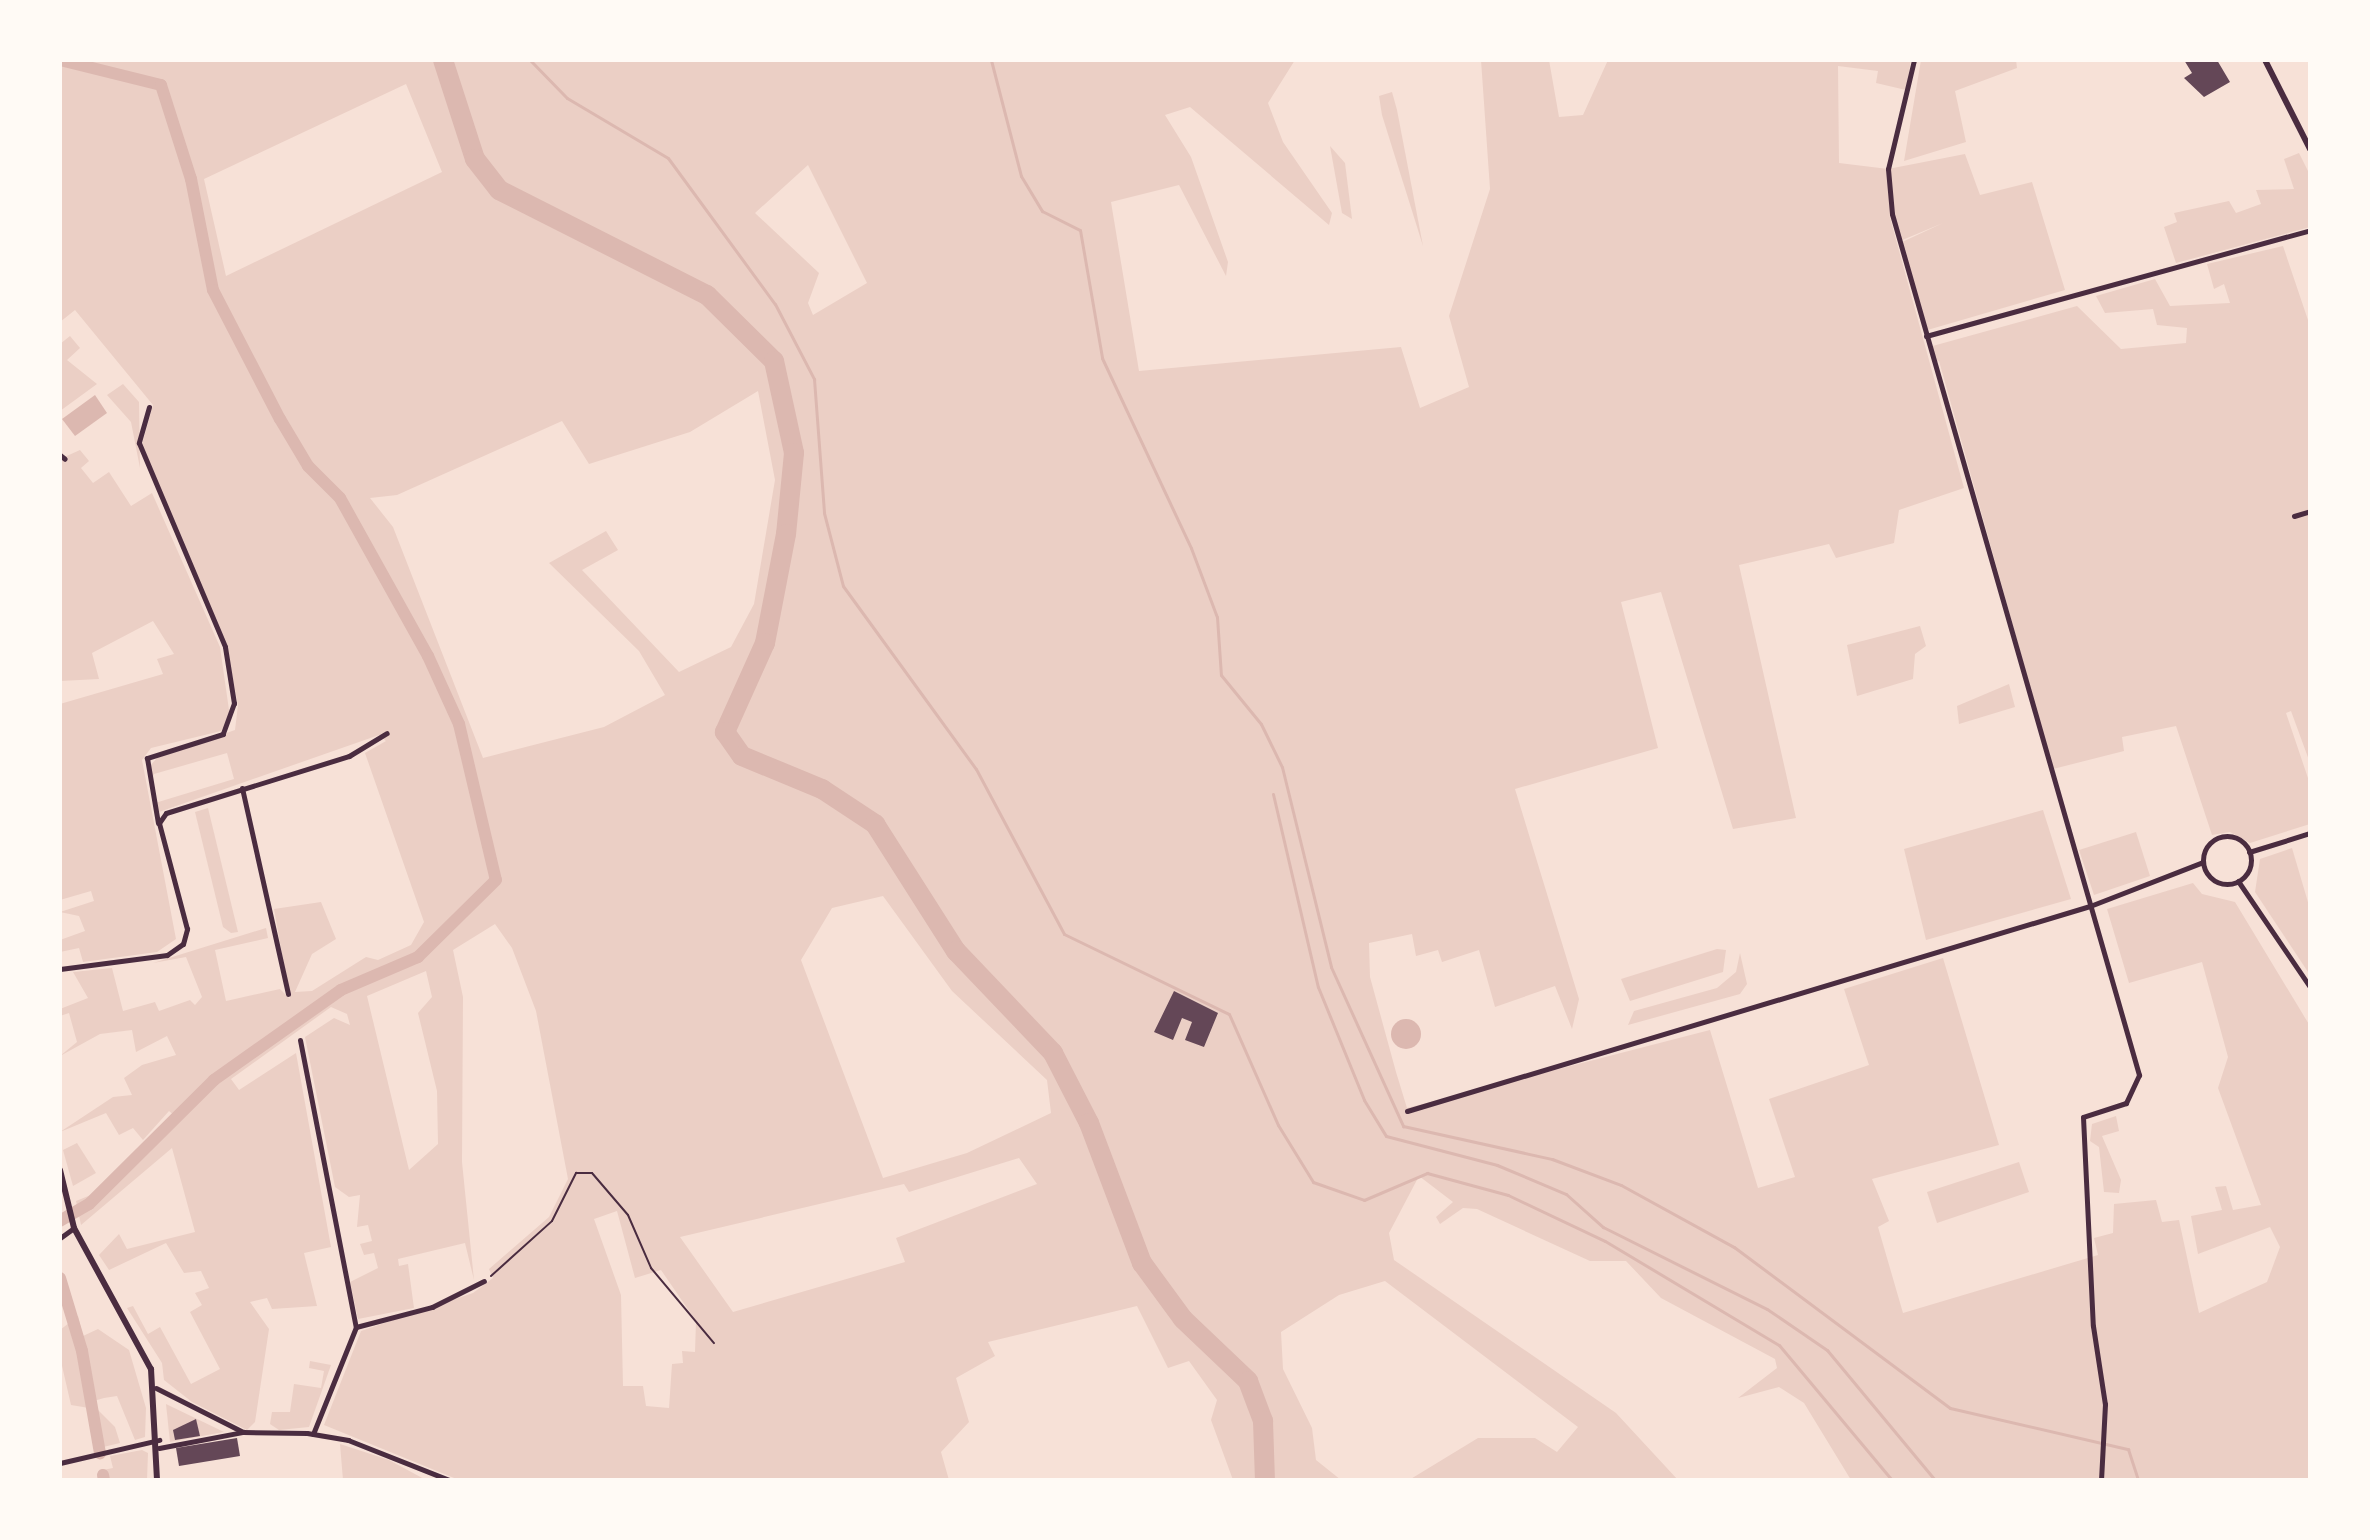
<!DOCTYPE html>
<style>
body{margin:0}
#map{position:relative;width:2370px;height:1540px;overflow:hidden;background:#f7e1d7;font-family:Jost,sans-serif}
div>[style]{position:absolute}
.green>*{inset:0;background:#ebcfc5}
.water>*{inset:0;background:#dcb8b0}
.round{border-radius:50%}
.stream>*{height:3px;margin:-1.5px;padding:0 1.5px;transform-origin:1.5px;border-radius:1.5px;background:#dcb8b0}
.canal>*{height:12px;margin:-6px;padding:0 6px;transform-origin:6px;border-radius:6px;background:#dcb8b0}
.river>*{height:20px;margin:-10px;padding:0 10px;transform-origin:10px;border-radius:10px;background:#dcb8b0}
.building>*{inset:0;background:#644757}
.path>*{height:2px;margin:-1px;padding:0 1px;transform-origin:1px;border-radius:1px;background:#4a2c40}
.minor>*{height:5px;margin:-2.5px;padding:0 2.5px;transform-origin:2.5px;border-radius:2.5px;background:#4a2c40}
.minor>.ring{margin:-2.5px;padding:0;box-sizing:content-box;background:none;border:5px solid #4a2c40;border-radius:50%}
.secondary>*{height:6px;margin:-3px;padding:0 3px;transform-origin:3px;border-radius:3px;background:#4a2c40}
span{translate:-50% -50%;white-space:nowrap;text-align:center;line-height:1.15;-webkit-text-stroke:8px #fffaf5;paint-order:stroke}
.frame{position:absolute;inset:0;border:62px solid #fffaf5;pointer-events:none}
</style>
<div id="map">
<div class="green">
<div style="clip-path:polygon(evenodd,60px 60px,1295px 60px,1268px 103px,1283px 142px,1332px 213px,1329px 225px,1190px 107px,1165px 115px,1191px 157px,1228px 262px,1226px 276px,1179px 185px,1111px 202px,1139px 371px,1401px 347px,1420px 408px,1469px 387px,1449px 316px,1490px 189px,1481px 60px,1549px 60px,1559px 117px,1583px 115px,1608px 60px,1911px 60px,1906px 90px,1876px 83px,1878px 71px,1838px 66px,1839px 163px,1888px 169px,1965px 154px,1980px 195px,2032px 182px,2065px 290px,1924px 331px,1900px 243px,1943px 223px,1900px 241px,1889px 214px,1964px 488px,1899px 510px,1894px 543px,1836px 558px,1829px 544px,1739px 565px,1796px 818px,1733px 829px,1661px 592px,1621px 602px,1658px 748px,1515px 789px,1579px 999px,1572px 1029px,1555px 986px,1495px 1007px,1479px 950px,1442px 962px,1438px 950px,1416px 956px,1412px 934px,1369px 943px,1370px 977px,1396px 1072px,1407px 1108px,1710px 1030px,1758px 1188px,1795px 1177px,1769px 1099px,1869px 1065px,1844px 989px,1943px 958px,1999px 1145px,1872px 1179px,1889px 1221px,1878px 1227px,1903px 1313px,2098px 1255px,2094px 1238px,2113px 1233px,2114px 1204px,2156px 1200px,2162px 1222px,2179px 1220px,2199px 1313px,2267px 1282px,2280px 1247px,2270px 1227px,2198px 1254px,2191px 1216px,2222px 1210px,2215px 1187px,2226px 1186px,2233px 1210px,2261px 1205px,2218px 1088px,2228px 1057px,2202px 962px,2129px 983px,2107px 909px,2193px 883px,2202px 894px,2235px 902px,2310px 1026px,2310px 1480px,1851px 1480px,1804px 1403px,1779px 1387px,1738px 1398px,1777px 1368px,1775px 1359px,1661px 1298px,1626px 1261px,1590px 1261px,1477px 1209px,1463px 1208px,1440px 1224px,1436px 1217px,1453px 1202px,1419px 1176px,1389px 1233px,1394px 1260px,1616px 1413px,1678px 1480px,1409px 1480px,1478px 1438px,1535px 1438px,1557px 1452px,1578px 1427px,1385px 1281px,1339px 1295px,1281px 1332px,1283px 1369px,1312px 1428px,1316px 1460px,1341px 1480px,1233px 1480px,1211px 1420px,1217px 1400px,1189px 1361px,1168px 1368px,1137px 1306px,988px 1342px,995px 1356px,956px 1378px,969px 1422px,941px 1452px,949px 1480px,459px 1480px,324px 1425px,361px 1331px,473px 1293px,493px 1278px,489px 1269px,549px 1217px,568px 1179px,536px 1011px,512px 948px,495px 924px,453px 950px,463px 997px,462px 1162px,474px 1280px,465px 1243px,398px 1259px,399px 1266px,408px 1264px,414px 1308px,358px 1319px,350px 1282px,378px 1268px,374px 1253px,364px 1255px,360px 1244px,372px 1241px,368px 1225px,357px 1227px,360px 1195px,349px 1197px,335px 1187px,305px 1037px,334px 1018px,350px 1025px,347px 1014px,331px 1007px,231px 1079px,239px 1090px,296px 1053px,331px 1247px,304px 1253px,317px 1306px,272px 1309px,267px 1298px,250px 1302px,269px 1329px,255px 1422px,247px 1430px,192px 1402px,164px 1380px,162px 1363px,127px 1308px,133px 1306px,148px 1334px,160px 1327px,191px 1384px,220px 1369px,190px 1312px,202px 1305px,195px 1293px,209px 1288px,201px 1271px,184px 1273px,166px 1243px,109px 1270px,99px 1255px,119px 1234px,127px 1249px,195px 1232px,172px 1148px,81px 1225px,76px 1201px,108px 1188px,176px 1117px,169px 1111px,143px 1140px,133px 1128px,119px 1135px,106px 1113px,60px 1132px,113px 1097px,132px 1095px,124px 1078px,142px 1065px,176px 1055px,167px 1036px,136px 1052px,132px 1030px,100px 1034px,60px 1056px,77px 1042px,69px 1013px,60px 1016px,60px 1009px,88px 998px,73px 972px,112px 968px,123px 1011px,155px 1002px,159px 1011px,190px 1000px,195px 1005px,202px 997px,186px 957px,153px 963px,266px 928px,268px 938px,215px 950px,226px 1001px,280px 989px,290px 999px,274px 909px,321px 902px,336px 939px,312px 954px,295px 992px,312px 991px,366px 957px,378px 960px,411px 945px,424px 922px,365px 753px,386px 741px,379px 735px,159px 812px,155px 803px,234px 779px,227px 753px,154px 774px,151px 782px,148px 768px,158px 757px,235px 730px,238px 705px,227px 648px,142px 444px,153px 405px,75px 310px,60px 322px,60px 60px,406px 84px,442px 172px,226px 276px,204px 179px,406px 84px,60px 60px,808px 165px,867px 283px,813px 315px,808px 303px,819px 273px,755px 213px,808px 165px,60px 60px,758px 391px,775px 480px,754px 604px,731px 647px,679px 672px,582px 570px,618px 550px,606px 531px,549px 563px,639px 651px,665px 695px,604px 727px,483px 758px,393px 527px,370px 498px,397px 495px,562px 421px,589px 464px,690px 432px,758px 391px,60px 60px,883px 896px,952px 991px,1047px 1080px,1051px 1113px,967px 1153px,883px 1178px,801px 960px,832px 908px,883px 896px,60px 60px,426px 971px,432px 997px,418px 1013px,437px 1091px,438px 1144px,409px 1170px,367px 996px,426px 971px,60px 60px,1019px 1158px,1037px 1184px,896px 1238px,905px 1262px,733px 1312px,680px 1237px,904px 1184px,909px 1192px,1019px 1158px,60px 60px,617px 1211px,635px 1278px,661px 1270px,696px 1321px,695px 1352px,682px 1351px,683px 1363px,672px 1364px,669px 1408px,646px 1406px,643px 1386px,623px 1386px,621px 1295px,594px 1219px,617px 1211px)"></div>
<div style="clip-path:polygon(1921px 60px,2016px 60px,2017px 68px,1955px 91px,1966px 142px,1904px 161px)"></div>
<div style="clip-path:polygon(1392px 92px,1397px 110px,1423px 246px,1382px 115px,1379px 96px)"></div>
<div style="clip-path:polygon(1330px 146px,1345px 163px,1352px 219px,1342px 213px)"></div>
<div style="clip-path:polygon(2299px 153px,2310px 175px,2310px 227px,2176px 263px,2164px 227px,2177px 222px,2174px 213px,2229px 201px,2236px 213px,2261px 204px,2256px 190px,2294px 189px,2284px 159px)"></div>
<div style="clip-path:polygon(2283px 246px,2310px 326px,2310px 763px,2291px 711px,2286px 713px,2310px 784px,2310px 824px,2250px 843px,2230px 832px,2212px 835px,2176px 726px,2122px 737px,2124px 751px,2053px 769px,1939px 361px,1933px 363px,1929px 347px,2077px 306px,2121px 349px,2186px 343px,2187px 328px,2157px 325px,2153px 309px,2105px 313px,2096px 296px,2155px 279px,2170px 306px,2230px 303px,2224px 284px,2214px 289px,2207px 264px)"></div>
<div style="clip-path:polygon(70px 336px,80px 348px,67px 360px,97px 384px,60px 411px,60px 344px)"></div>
<div style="clip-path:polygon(123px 384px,139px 402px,140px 468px,131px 422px,107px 395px)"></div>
<div style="clip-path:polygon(80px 450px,89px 461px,81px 468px,93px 483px,109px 472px,131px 506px,152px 493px,220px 647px,230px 717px,221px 731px,151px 748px,142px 760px,176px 939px,157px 952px,83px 962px,79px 948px,60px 952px,60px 940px,85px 931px,79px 916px,60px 912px,94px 901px,91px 891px,60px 900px,60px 704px,163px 674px,157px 659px,174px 654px,153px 621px,92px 653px,99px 679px,60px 681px,60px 459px)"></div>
<div style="clip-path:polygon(1920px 626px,1926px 646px,1915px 654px,1913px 679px,1857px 696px,1847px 645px)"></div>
<div style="clip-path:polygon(2009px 684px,2015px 707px,1959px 724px,1957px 706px)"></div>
<div style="clip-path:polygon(208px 808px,238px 932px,231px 933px,223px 927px,195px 812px)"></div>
<div style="clip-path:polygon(2043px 810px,2071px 899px,1926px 940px,1904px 849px)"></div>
<div style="clip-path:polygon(2136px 832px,2150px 876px,2094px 895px,2079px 850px)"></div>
<div style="clip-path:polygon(2292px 848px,2310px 909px,2310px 975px,2255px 892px,2260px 859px)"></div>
<div style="clip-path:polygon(1717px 949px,1726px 950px,1723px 972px,1630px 1001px,1621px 979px)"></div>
<div style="clip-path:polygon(1740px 953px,1747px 984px,1740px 994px,1628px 1025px,1634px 1011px,1717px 988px,1736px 972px)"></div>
<div style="clip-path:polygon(2116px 1116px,2119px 1131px,2102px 1136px,2121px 1180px,2119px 1193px,2104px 1192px,2099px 1147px,2090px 1141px,2092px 1124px)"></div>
<div style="clip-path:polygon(77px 1143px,96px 1173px,73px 1186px,63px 1150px)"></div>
<div style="clip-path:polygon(2019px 1162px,2029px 1192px,1937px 1223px,1927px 1192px)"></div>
<div style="clip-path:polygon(78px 1316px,83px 1336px,98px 1329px,129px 1350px,146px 1408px,145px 1437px,135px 1440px,117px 1396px,104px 1398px,90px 1402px,115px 1427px,120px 1443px,95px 1449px,89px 1408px,71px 1405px,60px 1357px,60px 1330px)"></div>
<div style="clip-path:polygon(310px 1361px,331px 1365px,309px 1427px,279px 1430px,270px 1424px,272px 1412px,290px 1412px,294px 1384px,321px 1388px,324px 1371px,309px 1368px)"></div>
<div style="clip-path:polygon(166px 1404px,224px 1432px,170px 1442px)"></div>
<div style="clip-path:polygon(340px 1444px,389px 1460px,426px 1480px,343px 1480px)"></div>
<div style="clip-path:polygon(142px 1450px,148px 1453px,147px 1480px,99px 1480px,98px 1471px,113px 1468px,110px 1456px)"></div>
</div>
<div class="water">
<div style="clip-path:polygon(95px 395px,107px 413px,75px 436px,62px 419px)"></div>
<div class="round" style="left:1391px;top:1019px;width:30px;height:30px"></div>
</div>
<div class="stream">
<div style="left:530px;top:60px;width:53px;rotate:45.8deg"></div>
<div style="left:567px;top:98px;width:117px;rotate:30.7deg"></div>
<div style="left:668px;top:158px;width:181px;rotate:53.8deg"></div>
<div style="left:775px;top:304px;width:85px;rotate:62.5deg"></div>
<div style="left:814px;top:379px;width:134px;rotate:85.7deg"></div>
<div style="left:824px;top:513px;width:75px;rotate:75.4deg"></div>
<div style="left:843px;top:586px;width:226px;rotate:54deg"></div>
<div style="left:976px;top:769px;width:187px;rotate:61.9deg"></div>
<div style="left:1064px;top:934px;width:183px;rotate:25.9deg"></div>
<div style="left:1229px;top:1014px;width:121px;rotate:66.2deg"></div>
<div style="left:1278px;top:1125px;width:67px;rotate:58.4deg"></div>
<div style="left:1313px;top:1182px;width:54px;rotate:19.4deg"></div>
<div style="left:1364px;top:1200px;width:69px;rotate:-23.2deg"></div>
<div style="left:1427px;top:1173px;width:84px;rotate:15.2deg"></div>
<div style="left:1508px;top:1195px;width:107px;rotate:25.4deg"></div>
<div style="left:1605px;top:1241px;width:203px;rotate:30.9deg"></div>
<div style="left:1779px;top:1345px;width:176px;rotate:50.1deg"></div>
<div style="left:991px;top:60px;width:120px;rotate:75.5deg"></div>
<div style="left:1021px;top:176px;width:41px;rotate:59deg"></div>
<div style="left:1042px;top:211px;width:42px;rotate:26.6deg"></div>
<div style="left:1080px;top:230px;width:130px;rotate:80.2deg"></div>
<div style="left:1102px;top:358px;width:210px;rotate:64.9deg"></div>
<div style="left:1191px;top:548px;width:74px;rotate:69.4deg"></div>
<div style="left:1217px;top:617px;width:58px;rotate:86.1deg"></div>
<div style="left:1221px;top:675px;width:63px;rotate:50.8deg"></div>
<div style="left:1261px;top:724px;width:48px;rotate:64deg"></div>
<div style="left:1282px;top:767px;width:206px;rotate:76.2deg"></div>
<div style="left:1331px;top:967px;width:175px;rotate:65.6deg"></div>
<div style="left:1403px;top:1126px;width:153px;rotate:12.5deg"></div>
<div style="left:1552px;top:1159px;width:74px;rotate:20.6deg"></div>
<div style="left:1621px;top:1185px;width:129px;rotate:28.8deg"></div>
<div style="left:1734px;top:1247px;width:269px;rotate:36.7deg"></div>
<div style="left:1950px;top:1408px;width:183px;rotate:13deg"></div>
<div style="left:2128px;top:1449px;width:33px;rotate:72deg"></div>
<div style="left:1273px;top:794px;width:198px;rotate:76.9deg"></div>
<div style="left:1318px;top:987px;width:122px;rotate:67.8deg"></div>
<div style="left:1364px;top:1100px;width:42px;rotate:58.6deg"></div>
<div style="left:1386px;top:1136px;width:115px;rotate:14.6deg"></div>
<div style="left:1497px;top:1165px;width:75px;rotate:22.8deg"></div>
<div style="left:1566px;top:1194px;width:50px;rotate:41.7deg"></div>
<div style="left:1603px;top:1227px;width:183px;rotate:26.6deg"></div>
<div style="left:1767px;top:1309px;width:73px;rotate:34.3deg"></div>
<div style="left:1827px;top:1350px;width:169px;rotate:50.3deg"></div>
</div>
<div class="canal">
<div style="left:60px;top:60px;width:104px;rotate:13.9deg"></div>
<div style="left:161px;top:85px;width:99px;rotate:72.3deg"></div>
<div style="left:191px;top:179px;width:113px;rotate:78.8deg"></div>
<div style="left:213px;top:290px;width:145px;rotate:62.6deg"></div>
<div style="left:280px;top:419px;width:55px;rotate:59.2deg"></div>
<div style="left:308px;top:466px;width:45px;rotate:45deg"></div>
<div style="left:340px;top:498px;width:181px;rotate:60.9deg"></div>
<div style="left:428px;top:656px;width:75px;rotate:65.5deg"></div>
<div style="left:459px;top:724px;width:160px;rotate:76.7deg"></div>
<div style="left:496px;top:880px;width:110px;rotate:135.4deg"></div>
<div style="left:418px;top:957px;width:84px;rotate:156.8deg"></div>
<div style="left:341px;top:990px;width:156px;rotate:144.7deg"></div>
<div style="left:214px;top:1080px;width:176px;rotate:135.2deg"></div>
<div style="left:89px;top:1204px;width:34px;rotate:150deg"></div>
<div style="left:60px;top:1278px;width:76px;rotate:73.2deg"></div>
<div style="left:82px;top:1351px;width:104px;rotate:80deg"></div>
<div style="left:103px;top:1475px;width:5px;rotate:79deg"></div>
</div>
<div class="river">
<div style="left:443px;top:60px;width:104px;rotate:72.1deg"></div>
<div style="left:475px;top:159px;width:39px;rotate:52deg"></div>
<div style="left:499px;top:190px;width:233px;rotate:26.8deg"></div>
<div style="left:707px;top:295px;width:94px;rotate:44.6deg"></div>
<div style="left:774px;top:361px;width:94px;rotate:77.7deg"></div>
<div style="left:794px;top:453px;width:81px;rotate:95.6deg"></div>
<div style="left:786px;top:534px;width:111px;rotate:100.9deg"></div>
<div style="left:765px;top:643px;width:98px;rotate:114.2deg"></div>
<div style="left:725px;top:732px;width:29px;rotate:55deg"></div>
<div style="left:742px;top:756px;width:87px;rotate:22.4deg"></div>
<div style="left:822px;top:789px;width:64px;rotate:33.4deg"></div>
<div style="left:875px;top:824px;width:151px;rotate:57.5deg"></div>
<div style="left:956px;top:951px;width:141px;rotate:46.4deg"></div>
<div style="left:1053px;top:1053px;width:79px;rotate:62.8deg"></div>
<div style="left:1089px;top:1123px;width:150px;rotate:69.3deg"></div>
<div style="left:1142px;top:1263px;width:69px;rotate:53.8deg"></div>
<div style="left:1183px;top:1319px;width:90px;rotate:43.6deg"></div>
<div style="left:1248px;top:1381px;width:43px;rotate:69.4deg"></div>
<div style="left:1263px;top:1421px;width:59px;rotate:88.1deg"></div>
</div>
<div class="building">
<div style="clip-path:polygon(2184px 60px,2217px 60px,2230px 82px,2204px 97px,2184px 78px,2192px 73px)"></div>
<div style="clip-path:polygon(1174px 991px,1218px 1013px,1204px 1047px,1185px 1040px,1192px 1022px,1182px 1018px,1173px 1040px,1154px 1032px)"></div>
<div style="clip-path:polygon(196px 1419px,200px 1436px,175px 1440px,173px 1430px)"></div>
<div style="clip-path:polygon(237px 1438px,240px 1456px,179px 1466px,176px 1448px)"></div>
</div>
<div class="path">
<div style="left:491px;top:1276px;width:82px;rotate:-42deg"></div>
<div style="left:552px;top:1221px;width:54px;rotate:-63.4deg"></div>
<div style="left:576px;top:1173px;width:16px"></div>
<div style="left:592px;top:1173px;width:55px;rotate:49.4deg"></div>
<div style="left:628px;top:1215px;width:58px;rotate:66.5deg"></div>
<div style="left:651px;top:1268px;width:98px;rotate:50deg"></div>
</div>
<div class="minor">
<div style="left:1914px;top:60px;width:112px;rotate:103.4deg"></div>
<div style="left:1888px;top:169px;width:45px;rotate:84.9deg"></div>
<div style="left:1892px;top:214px;width:896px;rotate:73.99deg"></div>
<div style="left:2139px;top:1075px;width:31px;rotate:115deg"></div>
<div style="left:2126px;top:1103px;width:45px;rotate:162deg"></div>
<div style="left:2083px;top:1117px;width:209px;rotate:87.3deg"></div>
<div style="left:2093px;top:1326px;width:79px;rotate:81.3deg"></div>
<div style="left:2105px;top:1404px;width:76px;rotate:93deg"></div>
<div style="left:1926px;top:336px;width:398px;rotate:-15.4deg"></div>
<div style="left:149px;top:407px;width:37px;rotate:106deg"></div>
<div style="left:139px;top:443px;width:221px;rotate:67.1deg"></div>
<div style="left:225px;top:647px;width:57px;rotate:80.9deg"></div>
<div style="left:234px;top:703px;width:33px;rotate:110deg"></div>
<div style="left:223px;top:734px;width:80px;rotate:162.5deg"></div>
<div style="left:147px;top:758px;width:66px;rotate:80.4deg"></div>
<div style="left:60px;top:455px;width:6px;rotate:39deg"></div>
<div style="left:2294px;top:516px;width:17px;rotate:-17deg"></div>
<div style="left:242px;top:788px;width:211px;rotate:77.4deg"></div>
<div class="ring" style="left:2203px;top:836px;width:43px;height:43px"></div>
<div style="left:2249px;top:852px;width:64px;rotate:-17.3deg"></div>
<div style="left:2238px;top:881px;width:128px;rotate:55.8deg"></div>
<div style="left:60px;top:969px;width:108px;rotate:-7.5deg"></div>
<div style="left:167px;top:955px;width:19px;rotate:-35deg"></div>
<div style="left:183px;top:944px;width:16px;rotate:-75deg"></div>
<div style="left:187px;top:929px;width:110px;rotate:-104.8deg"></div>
<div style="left:159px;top:823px;width:12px;rotate:-55deg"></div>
<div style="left:166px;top:813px;width:192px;rotate:-17.3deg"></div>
<div style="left:349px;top:756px;width:44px;rotate:-31.2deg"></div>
<div style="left:300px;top:1040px;width:292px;rotate:79deg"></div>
<div style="left:1407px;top:1111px;width:713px;rotate:-16.71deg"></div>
<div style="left:2090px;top:906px;width:121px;rotate:-21.3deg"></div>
<div style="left:60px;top:1238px;width:17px;rotate:-36deg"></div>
<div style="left:156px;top:1388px;width:97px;rotate:26.8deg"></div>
<div style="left:313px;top:1434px;width:115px;rotate:-68.1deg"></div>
<div style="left:356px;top:1327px;width:79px;rotate:-14.7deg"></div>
<div style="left:432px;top:1307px;width:58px;rotate:-26.6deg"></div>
<div style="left:159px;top:1448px;width:86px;rotate:-10.8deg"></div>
<div style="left:243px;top:1432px;width:64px;rotate:0.9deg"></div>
<div style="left:307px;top:1433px;width:42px;rotate:9.7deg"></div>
<div style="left:348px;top:1440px;width:109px;rotate:21.6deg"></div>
<div style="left:60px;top:1463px;width:102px;rotate:-13.1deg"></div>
</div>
<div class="secondary">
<div style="left:2265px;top:60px;width:100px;rotate:63.2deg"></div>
<div style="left:60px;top:1170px;width:60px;rotate:76.4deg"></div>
<div style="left:74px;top:1228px;width:161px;rotate:61.4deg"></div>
<div style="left:151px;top:1369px;width:111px;rotate:86.9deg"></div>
</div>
<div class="frame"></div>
</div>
